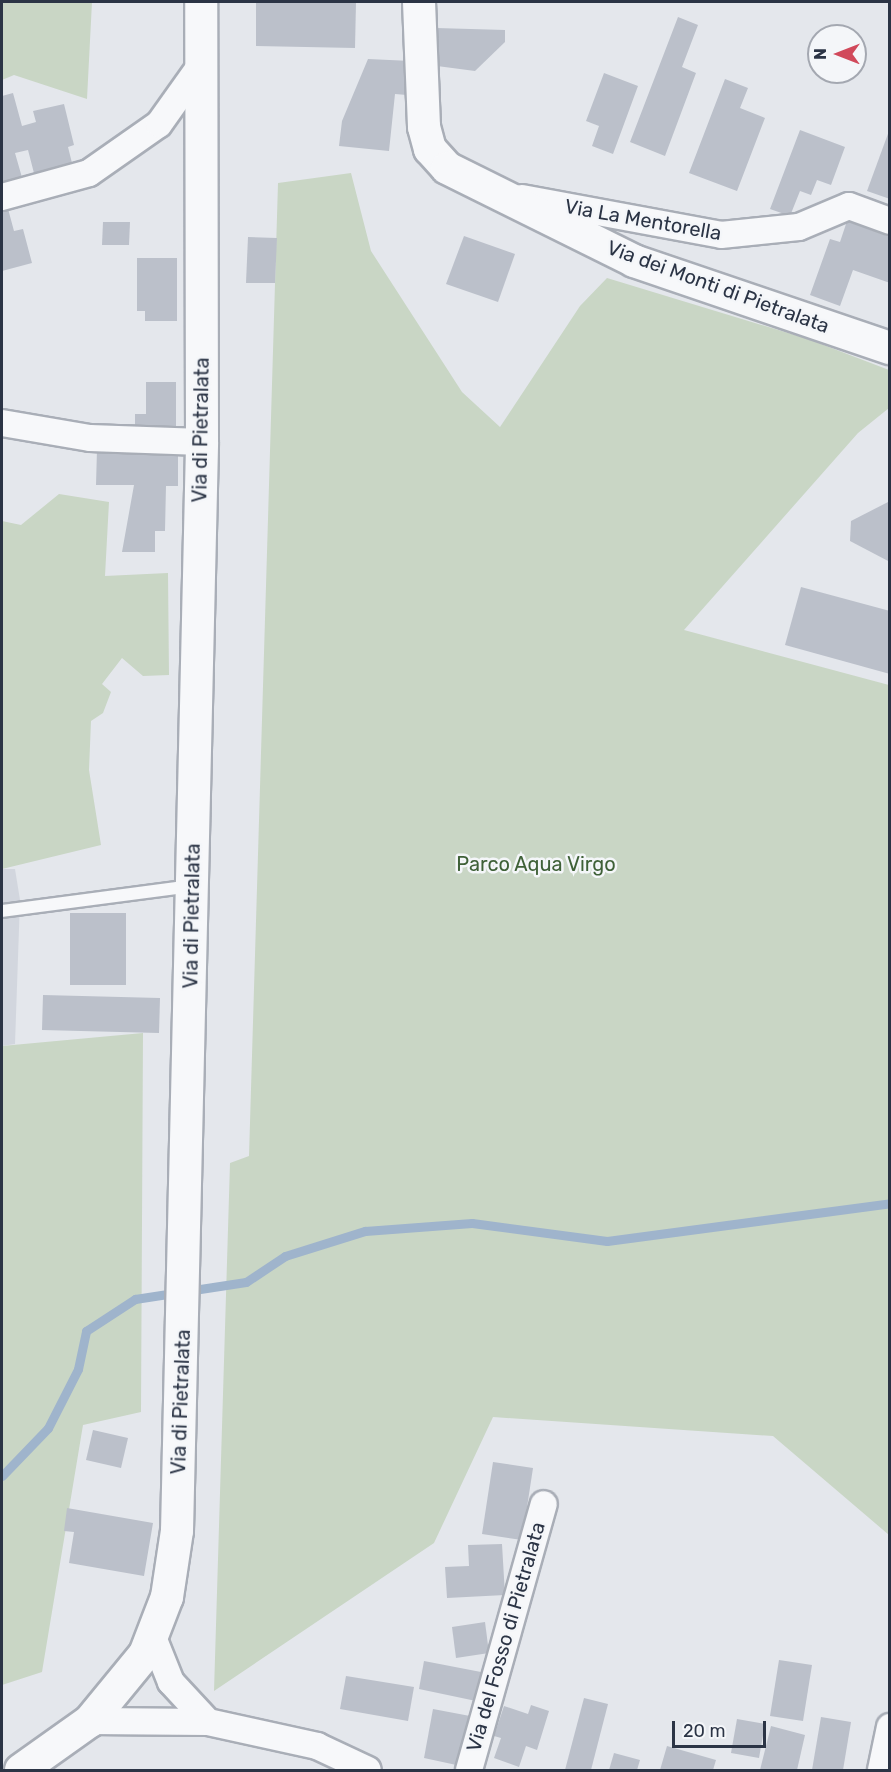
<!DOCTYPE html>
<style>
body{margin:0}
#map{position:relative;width:891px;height:1772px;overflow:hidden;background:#e4e7ec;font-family:Rubik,sans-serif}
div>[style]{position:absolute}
.built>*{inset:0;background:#d2d6de}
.green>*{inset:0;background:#c9d6c5}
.stream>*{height:9px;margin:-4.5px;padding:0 4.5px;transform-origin:4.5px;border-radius:4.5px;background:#9fb4cc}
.building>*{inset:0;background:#bbc0ca}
.roads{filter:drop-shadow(2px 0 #a9aeb7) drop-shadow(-2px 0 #a9aeb7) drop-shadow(0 2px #a9aeb7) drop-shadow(0 -2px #a9aeb7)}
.service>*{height:12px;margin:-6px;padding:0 6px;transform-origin:6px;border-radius:6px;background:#f7f8fa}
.minor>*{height:26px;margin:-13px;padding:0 13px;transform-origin:13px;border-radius:13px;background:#f7f8fa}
.tertiary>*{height:32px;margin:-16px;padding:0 16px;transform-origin:16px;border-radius:16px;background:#f7f8fa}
span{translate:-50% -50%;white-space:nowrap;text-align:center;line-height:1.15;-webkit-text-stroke:5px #f4f6f9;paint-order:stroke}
.street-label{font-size:20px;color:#2b3445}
.park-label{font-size:20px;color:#3f6138}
.frame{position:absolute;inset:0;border:3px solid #2b3445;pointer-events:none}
.north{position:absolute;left:807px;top:24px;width:60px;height:60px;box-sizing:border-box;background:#f4f6f9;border:2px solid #a4a8b1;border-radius:50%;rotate:270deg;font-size:16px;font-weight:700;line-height:24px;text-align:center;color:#2b3445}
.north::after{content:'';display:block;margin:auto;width:21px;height:27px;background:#d1495b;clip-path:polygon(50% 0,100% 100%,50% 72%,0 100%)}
.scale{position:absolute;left:672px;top:1721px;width:94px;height:27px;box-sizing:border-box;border:3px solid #2b3445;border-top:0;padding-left:8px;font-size:18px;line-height:21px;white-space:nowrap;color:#2b3445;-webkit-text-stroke:4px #f4f6f9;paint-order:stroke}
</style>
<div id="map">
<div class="built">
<div style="clip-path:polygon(2px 869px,15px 869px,20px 900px,15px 1044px,2px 1046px)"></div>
</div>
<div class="green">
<div style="clip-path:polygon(2px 2px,92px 2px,87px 99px,14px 75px,2px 80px)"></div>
<div style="clip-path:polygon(351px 173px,371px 251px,462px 392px,500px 427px,580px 306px,607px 278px,808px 339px,889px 370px,889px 408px,858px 433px,684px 630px,889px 685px,889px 1535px,773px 1436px,493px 1417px,434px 1543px,214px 1691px,230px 1163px,249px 1156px,278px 183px)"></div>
<div style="clip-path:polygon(59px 494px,109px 502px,105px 576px,168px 573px,169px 675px,143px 676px,122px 658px,102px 684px,111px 692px,103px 713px,91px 721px,89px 770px,101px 845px,2px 869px,2px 521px,21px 525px)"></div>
<div style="clip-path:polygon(143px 1033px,141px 1412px,83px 1425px,42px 1672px,2px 1685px,2px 1046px)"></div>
</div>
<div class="stream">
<div style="left:2px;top:1476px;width:66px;rotate:-46.2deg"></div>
<div style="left:48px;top:1428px;width:66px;rotate:-63deg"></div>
<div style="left:78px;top:1369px;width:39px;rotate:-78deg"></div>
<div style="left:86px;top:1331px;width:59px;rotate:-33.1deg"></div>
<div style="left:135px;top:1299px;width:112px;rotate:-8.7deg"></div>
<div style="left:246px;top:1282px;width:47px;rotate:-33.7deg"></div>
<div style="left:285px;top:1256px;width:84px;rotate:-17.4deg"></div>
<div style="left:365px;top:1231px;width:107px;rotate:-4.3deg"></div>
<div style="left:472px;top:1223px;width:136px;rotate:7.6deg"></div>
<div style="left:607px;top:1241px;width:286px;rotate:-7.6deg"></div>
</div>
<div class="building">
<div style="clip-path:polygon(256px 2px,356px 2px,355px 48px,256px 46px)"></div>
<div style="clip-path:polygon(678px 17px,698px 25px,682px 67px,696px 73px,665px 156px,630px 142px)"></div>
<div style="clip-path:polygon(436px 28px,505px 30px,505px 42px,475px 71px,437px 66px)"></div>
<div style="clip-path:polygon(368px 59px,411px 61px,407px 95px,395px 94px,389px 151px,339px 146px,342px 121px)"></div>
<div style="clip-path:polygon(604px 73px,638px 86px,613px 154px,592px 146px,599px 126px,586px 121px)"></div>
<div style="clip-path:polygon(725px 79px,748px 88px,740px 108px,765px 118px,737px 191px,689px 173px)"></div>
<div style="clip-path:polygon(13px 93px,22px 126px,36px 122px,33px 111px,64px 104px,74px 145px,68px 147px,73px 167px,35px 177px,28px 150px,15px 153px,23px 181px,2px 187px,2px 96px)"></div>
<div style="clip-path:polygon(800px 130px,845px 147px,831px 185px,817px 180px,811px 195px,800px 191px,790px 216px,770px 209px)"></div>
<div style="clip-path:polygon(889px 131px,890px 131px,890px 199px,867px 191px)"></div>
<div style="clip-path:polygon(7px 205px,14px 231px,23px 229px,32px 263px,2px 271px,2px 206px)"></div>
<div style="clip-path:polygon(847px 221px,890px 237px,890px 283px,853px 270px,840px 306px,810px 295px,830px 239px,840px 242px)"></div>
<div style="clip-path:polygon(103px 222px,130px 222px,129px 245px,102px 245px)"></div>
<div style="clip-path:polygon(464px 236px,515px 254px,498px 302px,446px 284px)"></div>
<div style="clip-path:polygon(248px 237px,277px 238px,275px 283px,246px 283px)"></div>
<div style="clip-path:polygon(137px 258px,177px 258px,177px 321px,145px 321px,145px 311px,137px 311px)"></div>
<div style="clip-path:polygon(146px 382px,176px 382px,176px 427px,135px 427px,135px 414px,146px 414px)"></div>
<div style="clip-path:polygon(97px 449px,178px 449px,178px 486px,166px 486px,165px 531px,155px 531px,155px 552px,122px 552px,134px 485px,96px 485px)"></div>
<div style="clip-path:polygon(890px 501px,890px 562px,850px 541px,851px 521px)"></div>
<div style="clip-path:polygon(801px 587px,890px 611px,890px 674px,785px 645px)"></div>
<div style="clip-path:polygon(70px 913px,126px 913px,126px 985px,70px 985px)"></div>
<div style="clip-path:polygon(43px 995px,160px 998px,159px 1033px,42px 1030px)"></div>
<div style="clip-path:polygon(93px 1430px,128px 1438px,121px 1468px,86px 1460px)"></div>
<div style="clip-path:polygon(493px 1462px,533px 1468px,522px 1540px,482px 1534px)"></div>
<div style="clip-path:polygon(67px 1508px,153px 1523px,144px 1576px,69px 1563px,74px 1532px,64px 1531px)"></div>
<div style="clip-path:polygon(502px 1544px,505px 1595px,447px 1598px,445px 1567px,469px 1566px,468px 1545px)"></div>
<div style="clip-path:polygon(485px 1622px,489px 1653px,456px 1658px,452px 1627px)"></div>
<div style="clip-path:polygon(779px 1660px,812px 1665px,803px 1721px,770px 1716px)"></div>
<div style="clip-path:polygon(424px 1661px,481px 1672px,476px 1701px,419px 1689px)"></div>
<div style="clip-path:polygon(346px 1676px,414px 1687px,408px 1721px,340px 1709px)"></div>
<div style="clip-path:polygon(584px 1698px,608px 1704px,591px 1770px,565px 1770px)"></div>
<div style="clip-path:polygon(531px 1705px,549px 1711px,537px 1750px,526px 1746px,519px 1767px,494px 1758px,501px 1738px,494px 1736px,504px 1706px,528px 1714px)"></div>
<div style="clip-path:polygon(433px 1709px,470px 1716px,461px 1766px,424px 1758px)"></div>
<div style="clip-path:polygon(821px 1717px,851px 1722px,843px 1770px,812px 1770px)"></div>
<div style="clip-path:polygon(737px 1719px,765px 1724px,759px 1758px,731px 1753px)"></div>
<div style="clip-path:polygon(771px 1726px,805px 1735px,797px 1770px,760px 1770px)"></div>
<div style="clip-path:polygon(667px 1746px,716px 1760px,713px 1770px,660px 1770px)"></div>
<div style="clip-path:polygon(614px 1753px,640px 1760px,637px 1770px,609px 1770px)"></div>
</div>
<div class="roads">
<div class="service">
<div style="left:2px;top:911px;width:191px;rotate:-7.5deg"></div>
</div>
<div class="minor">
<div style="left:2px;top:197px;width:90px;rotate:-15.4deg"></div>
<div style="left:89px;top:173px;width:85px;rotate:-35deg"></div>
<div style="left:159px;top:124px;width:72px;rotate:-54.6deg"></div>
<div style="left:522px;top:198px;width:202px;rotate:10.5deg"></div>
<div style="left:721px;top:235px;width:78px;rotate:-5.9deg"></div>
<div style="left:799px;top:227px;width:54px;rotate:-22.8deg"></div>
<div style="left:849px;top:206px;width:44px;rotate:20.1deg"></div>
<div style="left:2px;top:423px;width:89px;rotate:9.7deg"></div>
<div style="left:90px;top:438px;width:112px;rotate:2deg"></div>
<div style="left:153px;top:1637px;width:48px;rotate:68.2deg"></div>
<div style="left:171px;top:1682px;width:54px;rotate:47.2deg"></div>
<div style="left:90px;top:1721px;width:118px;rotate:0.5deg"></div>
<div style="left:208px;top:1722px;width:112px;rotate:12.4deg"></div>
<div style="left:317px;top:1746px;width:56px;rotate:25.2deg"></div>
<div style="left:469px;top:1770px;width:276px;rotate:-74.3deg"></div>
<div style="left:881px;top:1770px;width:44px;rotate:-78.2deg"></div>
</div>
<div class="tertiary">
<div style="left:419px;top:2px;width:125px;rotate:87.7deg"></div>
<div style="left:424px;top:127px;width:23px;rotate:75deg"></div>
<div style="left:430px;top:149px;width:25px;rotate:48deg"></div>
<div style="left:447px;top:168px;width:209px;rotate:26.4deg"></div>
<div style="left:634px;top:261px;width:270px;rotate:18.8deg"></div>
<div style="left:21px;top:1770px;width:85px;rotate:-35.4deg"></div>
<div style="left:90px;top:1721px;width:87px;rotate:-50.6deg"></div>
<div style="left:145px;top:1654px;width:61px;rotate:-68.9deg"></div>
<div style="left:167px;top:1597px;width:67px;rotate:-81.4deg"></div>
<div style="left:177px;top:1531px;width:1089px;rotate:-88.68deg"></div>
<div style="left:202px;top:442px;width:440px;rotate:-90.1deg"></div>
</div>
</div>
<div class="street-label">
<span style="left:643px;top:220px;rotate:10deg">Via La Mentorella</span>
<span style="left:718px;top:287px;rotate:20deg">Via dei Monti di Pietralata</span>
<span style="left:201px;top:430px;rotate:-89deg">Via di Pietralata</span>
<span style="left:192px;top:916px;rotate:-89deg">Via di Pietralata</span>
<span style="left:181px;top:1402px;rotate:-88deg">Via di Pietralata</span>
<span style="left:506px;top:1637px;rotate:-74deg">Via del Fosso di Pietralata</span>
</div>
<div class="park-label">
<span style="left:536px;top:864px">Parco Aqua Virgo</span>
</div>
<div class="frame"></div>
<div class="north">N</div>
<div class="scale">20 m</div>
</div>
